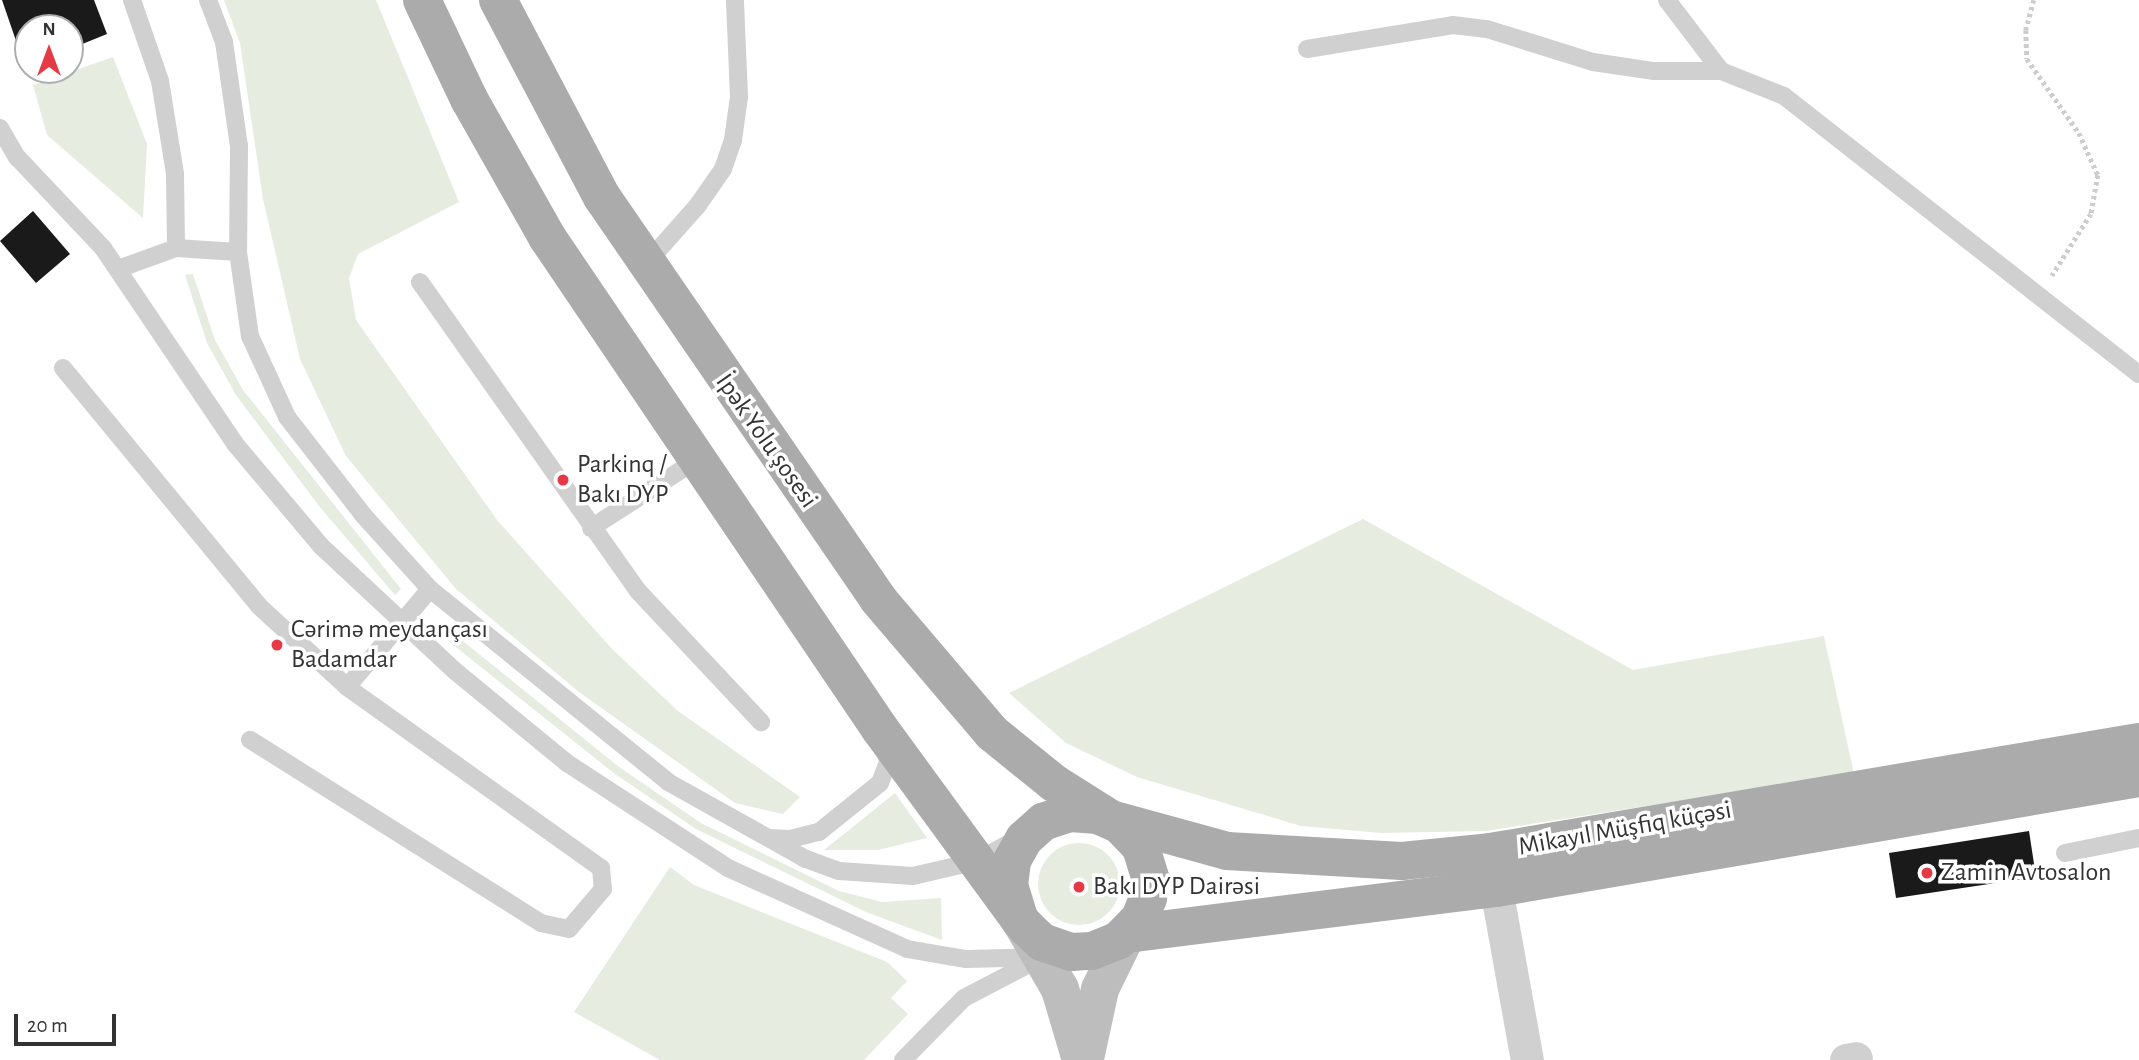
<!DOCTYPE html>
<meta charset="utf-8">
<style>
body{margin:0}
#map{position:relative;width:2139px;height:1060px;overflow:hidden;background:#fff;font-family:"Alegreya Sans",sans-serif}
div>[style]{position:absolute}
.green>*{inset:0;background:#e6ecdf}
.round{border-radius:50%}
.building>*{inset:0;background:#1a1a1a}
.path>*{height:4.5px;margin-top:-2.25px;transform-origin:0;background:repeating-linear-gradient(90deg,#cdcdcd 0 3.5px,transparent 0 7px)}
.lane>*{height:18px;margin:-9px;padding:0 9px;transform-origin:9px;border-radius:9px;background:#d0d0d0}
.street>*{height:33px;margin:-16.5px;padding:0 16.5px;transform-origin:16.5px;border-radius:16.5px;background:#d0d0d0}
.secondary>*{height:38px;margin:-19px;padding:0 19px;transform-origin:19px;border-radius:19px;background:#bdbdbd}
.primary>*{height:38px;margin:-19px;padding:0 19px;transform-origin:19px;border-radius:19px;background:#ababab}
.dots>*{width:19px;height:19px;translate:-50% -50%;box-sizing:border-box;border:4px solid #fff;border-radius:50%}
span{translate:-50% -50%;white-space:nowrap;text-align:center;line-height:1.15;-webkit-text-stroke:7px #fff;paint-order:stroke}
.street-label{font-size:26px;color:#333}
.poi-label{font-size:26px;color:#333}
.left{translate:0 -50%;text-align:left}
.north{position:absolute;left:14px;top:14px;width:70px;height:70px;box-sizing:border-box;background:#fff;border:2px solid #adadad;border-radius:50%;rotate:0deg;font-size:19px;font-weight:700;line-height:28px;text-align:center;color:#333}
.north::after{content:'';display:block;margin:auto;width:24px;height:32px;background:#e63946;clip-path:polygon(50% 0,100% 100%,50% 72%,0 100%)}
.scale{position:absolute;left:14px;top:1014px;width:102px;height:32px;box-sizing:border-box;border:4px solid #333;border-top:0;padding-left:9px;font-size:21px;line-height:24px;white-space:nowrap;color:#333;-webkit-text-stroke:5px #fff;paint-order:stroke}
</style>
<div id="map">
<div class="green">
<div style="clip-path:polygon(224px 0,376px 0,459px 202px,358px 254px,349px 278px,356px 320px,497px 520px,612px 649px,678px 711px,800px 797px,783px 814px,735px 803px,579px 692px,456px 589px,346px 456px,300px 359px,263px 199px,240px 43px)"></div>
<div style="clip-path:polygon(113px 57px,147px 144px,143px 218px,47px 135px,33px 85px)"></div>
<div style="clip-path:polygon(193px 274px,215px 340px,243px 390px,401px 589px,395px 595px,319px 506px,236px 395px,207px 343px,185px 275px)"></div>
<div style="clip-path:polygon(1363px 519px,1633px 670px,1824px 636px,1854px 774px,1486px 831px,1381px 833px,1301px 826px,1137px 777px,1066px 743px,1009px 693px)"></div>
<div style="clip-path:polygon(443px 625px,619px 767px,701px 823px,839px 891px,882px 902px,941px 898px,942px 940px,866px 912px,696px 829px,615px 774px,437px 632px)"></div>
<div style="clip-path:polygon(895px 793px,927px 838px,878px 850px,824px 850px)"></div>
<div class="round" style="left:1038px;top:843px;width:82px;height:82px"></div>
<div style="clip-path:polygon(670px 867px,694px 885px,887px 962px,907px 981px,891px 998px,908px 1014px,864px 1060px,660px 1060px,574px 1012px)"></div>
</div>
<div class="building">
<div style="clip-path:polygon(2px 0,94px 0,107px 34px,70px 49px,70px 28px,28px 28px,25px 67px)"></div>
<div style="clip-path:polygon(33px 211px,70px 254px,36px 283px,0 241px)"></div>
<div style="clip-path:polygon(2029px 831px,2036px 877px,1896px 898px,1889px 853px)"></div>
</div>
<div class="path">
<div style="left:2034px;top:0;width:31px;rotate:105deg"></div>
<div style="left:2026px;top:30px;width:29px;rotate:88deg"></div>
<div style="left:2027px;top:59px;width:90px;rotate:54.9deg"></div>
<div style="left:2079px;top:133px;width:46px;rotate:65.7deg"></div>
<div style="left:2098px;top:175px;width:40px;rotate:100deg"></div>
<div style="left:2091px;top:214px;width:73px;rotate:122.2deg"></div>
</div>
<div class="lane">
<div style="left:132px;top:0;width:86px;rotate:70.9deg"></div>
<div style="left:160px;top:81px;width:94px;rotate:80.8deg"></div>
<div style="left:175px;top:174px;width:74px;rotate:89.2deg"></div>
<div style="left:208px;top:0;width:45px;rotate:69.1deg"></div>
<div style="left:224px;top:42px;width:105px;rotate:81.8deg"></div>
<div style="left:239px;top:146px;width:106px;rotate:90.5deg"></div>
<div style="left:238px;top:252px;width:85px;rotate:81.9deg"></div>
<div style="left:250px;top:336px;width:89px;rotate:65.4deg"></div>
<div style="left:287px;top:417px;width:125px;rotate:52.1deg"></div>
<div style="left:364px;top:516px;width:98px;rotate:47.9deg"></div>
<div style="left:430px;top:589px;width:306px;rotate:39deg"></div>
<div style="left:668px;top:782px;width:158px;rotate:29.2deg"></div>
<div style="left:806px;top:859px;width:35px;rotate:20deg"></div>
<div style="left:839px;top:871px;width:74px;rotate:3.9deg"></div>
<div style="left:913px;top:876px;width:66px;rotate:-13.2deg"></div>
<div style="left:977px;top:861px;width:46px;rotate:-28.8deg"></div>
<div style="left:1667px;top:0;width:89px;rotate:52.7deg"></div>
<div style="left:1721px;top:71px;width:68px;rotate:21.6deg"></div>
<div style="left:1784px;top:96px;width:451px;rotate:38.1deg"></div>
<div style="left:1307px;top:49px;width:148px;rotate:-9.3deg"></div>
<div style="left:1453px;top:25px;width:34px;rotate:7deg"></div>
<div style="left:1487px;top:29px;width:111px;rotate:17.3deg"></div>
<div style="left:1593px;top:62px;width:62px;rotate:8.4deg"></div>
<div style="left:1654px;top:71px;width:67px"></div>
<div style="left:0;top:128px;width:34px;rotate:60deg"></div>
<div style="left:17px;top:157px;width:125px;rotate:46.6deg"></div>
<div style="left:103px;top:248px;width:238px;rotate:56deg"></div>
<div style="left:236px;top:445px;width:132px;rotate:49.9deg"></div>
<div style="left:321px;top:546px;width:183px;rotate:43deg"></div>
<div style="left:455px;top:671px;width:145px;rotate:39.4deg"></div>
<div style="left:567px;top:763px;width:192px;rotate:33.1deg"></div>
<div style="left:728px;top:868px;width:196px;rotate:24.3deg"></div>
<div style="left:907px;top:949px;width:60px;rotate:9.6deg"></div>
<div style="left:966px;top:959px;width:77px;rotate:-1.5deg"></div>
<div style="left:645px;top:265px;width:80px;rotate:-48.5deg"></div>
<div style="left:698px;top:205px;width:44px;rotate:-55.2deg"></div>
<div style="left:723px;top:169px;width:31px;rotate:-71deg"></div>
<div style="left:733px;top:140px;width:43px;rotate:-82.1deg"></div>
<div style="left:739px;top:97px;width:97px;rotate:-92.4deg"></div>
<div style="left:118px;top:269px;width:62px;rotate:-19.9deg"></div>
<div style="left:176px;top:248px;width:62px;rotate:3.7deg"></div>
<div style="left:420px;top:282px;width:378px;rotate:54.8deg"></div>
<div style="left:638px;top:591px;width:180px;rotate:46.8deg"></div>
<div style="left:63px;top:368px;width:308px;rotate:50.5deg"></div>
<div style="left:259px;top:606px;width:120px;rotate:42.6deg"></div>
<div style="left:347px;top:687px;width:312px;rotate:35.5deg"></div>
<div style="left:601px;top:868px;width:21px;rotate:85deg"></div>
<div style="left:603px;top:889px;width:52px;rotate:130.4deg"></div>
<div style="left:569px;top:929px;width:29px;rotate:-168deg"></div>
<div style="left:541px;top:923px;width:344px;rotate:-147.8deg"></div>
<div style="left:591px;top:528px;width:127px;rotate:-32.8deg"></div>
<div style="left:347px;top:687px;width:128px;rotate:-49.7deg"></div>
<div style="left:769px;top:838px;width:21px;rotate:3deg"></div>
<div style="left:790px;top:839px;width:30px;rotate:-14deg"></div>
<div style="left:819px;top:832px;width:78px;rotate:-38.8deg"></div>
<div style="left:880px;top:783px;width:22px;rotate:-69deg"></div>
<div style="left:888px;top:762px;width:16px;rotate:-101deg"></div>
<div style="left:2065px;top:853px;width:76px;rotate:-11.5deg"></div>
<div style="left:903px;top:1060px;width:87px;rotate:-45.5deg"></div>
<div style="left:964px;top:998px;width:80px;rotate:-27.5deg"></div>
</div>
<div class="street">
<div style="left:1496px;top:888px;width:175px;rotate:79.8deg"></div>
<div style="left:1846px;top:1060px;width:10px;rotate:-11deg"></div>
</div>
<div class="secondary">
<div style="left:1020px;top:920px;width:80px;rotate:59.9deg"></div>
<div style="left:1060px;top:989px;width:74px;rotate:73.5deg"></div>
<div style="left:1086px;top:1054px;width:66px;rotate:-77.8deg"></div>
<div style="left:1100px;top:989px;width:61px;rotate:-63.9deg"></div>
</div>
<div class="primary">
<div style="left:422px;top:0;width:110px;rotate:64.6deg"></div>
<div style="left:469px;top:99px;width:159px;rotate:60.5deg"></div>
<div style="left:547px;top:237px;width:594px;rotate:55.91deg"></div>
<div style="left:880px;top:729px;width:237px;rotate:53.8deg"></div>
<div style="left:1020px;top:920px;width:11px;rotate:49deg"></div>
<div style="left:1027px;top:928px;width:21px;rotate:43deg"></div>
<div style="left:1042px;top:942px;width:31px;rotate:19deg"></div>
<div style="left:1071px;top:952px;width:21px;rotate:-3deg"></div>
<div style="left:1092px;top:951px;width:29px;rotate:-22deg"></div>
<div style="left:1119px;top:940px;width:30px;rotate:-46deg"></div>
<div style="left:1140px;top:918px;width:22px;rotate:-68deg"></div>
<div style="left:1148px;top:898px;width:21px;rotate:-85deg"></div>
<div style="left:1150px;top:877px;width:31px;rotate:-107deg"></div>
<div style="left:1141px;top:847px;width:30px;rotate:-134deg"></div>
<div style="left:1120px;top:825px;width:24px;rotate:-156deg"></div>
<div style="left:1098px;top:815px;width:28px;rotate:-176deg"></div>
<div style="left:1070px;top:813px;width:28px;rotate:162deg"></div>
<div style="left:1043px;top:822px;width:25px;rotate:138deg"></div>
<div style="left:1024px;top:839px;width:25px;rotate:119deg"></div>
<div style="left:1012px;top:861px;width:24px;rotate:97deg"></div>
<div style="left:1009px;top:885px;width:37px;rotate:73deg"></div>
<div style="left:498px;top:0;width:223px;rotate:62.2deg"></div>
<div style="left:602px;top:197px;width:488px;rotate:55.5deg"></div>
<div style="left:878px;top:599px;width:176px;rotate:49.6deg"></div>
<div style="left:992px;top:733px;width:80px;rotate:38.9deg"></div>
<div style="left:1054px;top:783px;width:67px;rotate:32.3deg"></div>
<div style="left:1111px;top:819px;width:120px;rotate:15.4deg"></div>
<div style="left:1227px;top:851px;width:175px;rotate:3.3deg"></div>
<div style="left:1402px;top:861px;width:88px;rotate:-5.8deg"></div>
<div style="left:1490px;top:852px;width:658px;rotate:-9.62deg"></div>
<div style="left:1127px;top:934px;width:372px;rotate:-7.1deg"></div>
<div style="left:1496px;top:888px;width:652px;rotate:-9.71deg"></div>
</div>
<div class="dots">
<div style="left:563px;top:480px;background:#e63946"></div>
<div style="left:277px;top:645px;background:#e63946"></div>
<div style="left:1927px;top:873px;background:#e63946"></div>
<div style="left:1079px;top:887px;background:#e63946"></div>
</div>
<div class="street-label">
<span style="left:766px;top:441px;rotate:55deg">İpək Yolu şosesi</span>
<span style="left:1625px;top:829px;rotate:-10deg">Mikayıl Müşfiq küçəsi</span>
</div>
<div class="poi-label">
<span class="left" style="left:577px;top:480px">Parkinq /<br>Bakı DYP</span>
<span class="left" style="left:291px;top:645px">Cərimə meydançası<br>Badamdar</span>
<span class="left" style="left:1941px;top:873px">Zamin Avtosalon</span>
<span class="left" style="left:1093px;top:887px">Bakı DYP Dairəsi</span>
</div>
<div class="north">N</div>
<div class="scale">20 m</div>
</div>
